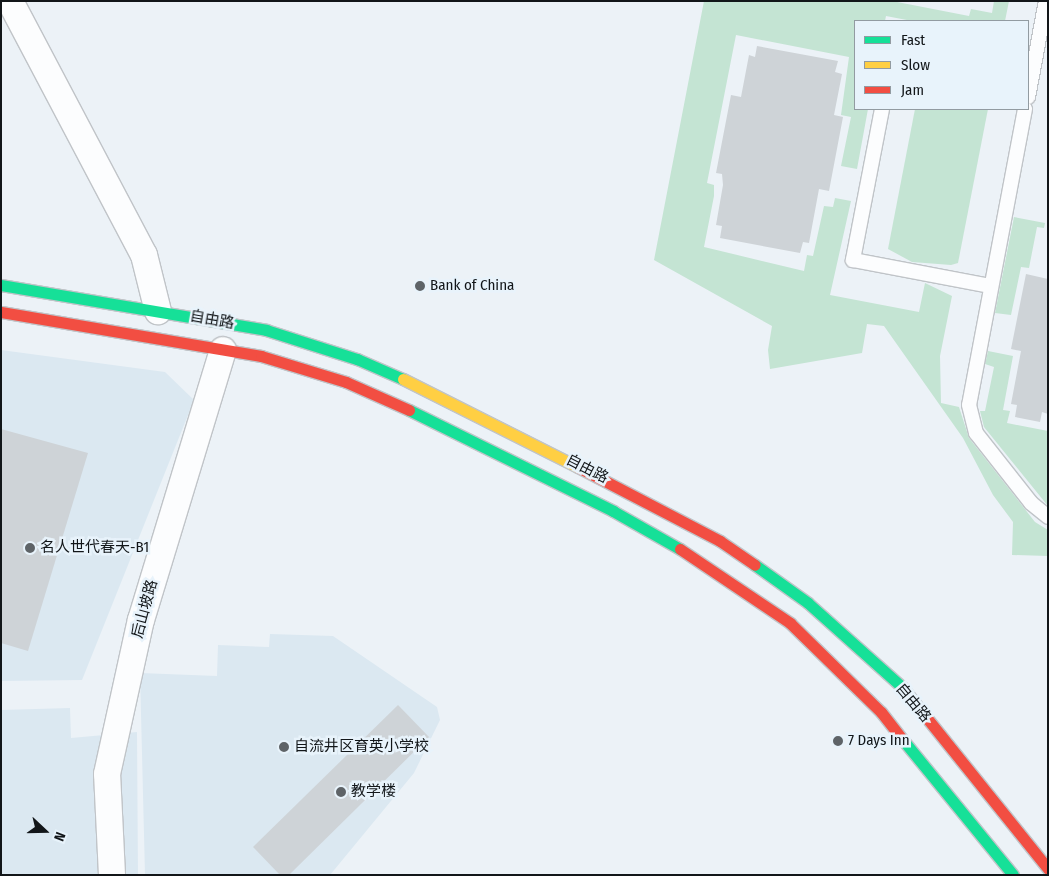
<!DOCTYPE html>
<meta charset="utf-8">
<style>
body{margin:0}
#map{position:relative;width:1049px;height:876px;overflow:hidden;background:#ecf2f7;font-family:"Fira Sans Condensed","Noto Sans SC",sans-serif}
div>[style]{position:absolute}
.built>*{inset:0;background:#dbe8f1}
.green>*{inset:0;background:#c4e4d3}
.building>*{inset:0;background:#ced3d7}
.roads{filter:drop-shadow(1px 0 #c0c4c8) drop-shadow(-1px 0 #c0c4c8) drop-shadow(0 1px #c0c4c8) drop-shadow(0 -1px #c0c4c8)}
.lane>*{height:14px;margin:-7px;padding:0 7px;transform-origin:7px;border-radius:7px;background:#fcfdfe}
.street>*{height:26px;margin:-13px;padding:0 13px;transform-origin:13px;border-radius:13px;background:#fcfdfe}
.fast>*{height:11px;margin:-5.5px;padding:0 5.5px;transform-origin:5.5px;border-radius:5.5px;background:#16e098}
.slow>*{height:11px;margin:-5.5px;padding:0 5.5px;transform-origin:5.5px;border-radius:5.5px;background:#ffcf43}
.jam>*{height:11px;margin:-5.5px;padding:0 5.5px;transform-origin:5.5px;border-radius:5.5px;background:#f24e42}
.dots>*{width:14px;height:14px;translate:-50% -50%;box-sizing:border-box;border:2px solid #e8f3fb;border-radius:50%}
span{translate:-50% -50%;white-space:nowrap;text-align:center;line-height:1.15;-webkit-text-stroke:5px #e8f3fb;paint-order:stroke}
.poi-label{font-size:15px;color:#121619}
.left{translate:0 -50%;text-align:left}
.street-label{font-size:15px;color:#121619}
.frame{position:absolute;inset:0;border:2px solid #121619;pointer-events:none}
.legend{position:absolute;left:854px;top:20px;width:175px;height:90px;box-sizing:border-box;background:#e8f3fb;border:1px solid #929ba1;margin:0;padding:6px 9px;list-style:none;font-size:15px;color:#121619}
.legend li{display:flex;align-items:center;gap:10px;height:25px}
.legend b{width:25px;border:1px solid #929ba1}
.north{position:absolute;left:20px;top:806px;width:50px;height:50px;-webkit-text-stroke:4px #e8f3fb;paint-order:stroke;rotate:111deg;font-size:14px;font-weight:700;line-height:20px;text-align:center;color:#121619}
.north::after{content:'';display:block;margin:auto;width:18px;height:22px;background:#121619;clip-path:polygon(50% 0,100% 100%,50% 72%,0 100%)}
</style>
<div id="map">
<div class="built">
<div style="clip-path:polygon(1px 350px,165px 372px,194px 400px,82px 680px,1px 681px)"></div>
<div style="clip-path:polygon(270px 634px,333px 636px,437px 707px,440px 720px,414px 773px,330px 875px,145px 875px,140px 673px,217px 676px,218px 645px,269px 647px)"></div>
<div style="clip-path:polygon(70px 708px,71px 738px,137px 732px,138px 875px,1px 875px,1px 710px)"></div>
</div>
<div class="green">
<div style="clip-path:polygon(704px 1px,892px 1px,969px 16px,971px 9px,992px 13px,994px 1px,1009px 1px,1005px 21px,912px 21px,886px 16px,885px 21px,855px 21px,855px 109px,868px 109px,857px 169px,841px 166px,851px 117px,841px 115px,849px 57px,736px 35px,707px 183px,714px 185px,714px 196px,704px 247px,804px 271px,807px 255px,813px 256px,824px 206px,833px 207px,835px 198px,851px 201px,830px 295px,919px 312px,925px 283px,952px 296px,940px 356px,941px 403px,959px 407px,969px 438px,1035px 522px,1048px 530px,1048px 556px,1012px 555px,1013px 522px,993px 495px,963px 438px,884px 326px,867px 324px,862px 353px,770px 369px,768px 350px,772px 326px,654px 260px)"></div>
<div style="clip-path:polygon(915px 109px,988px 109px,958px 263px,951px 265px,912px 262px,888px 249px)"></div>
<div style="clip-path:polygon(1014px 217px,1045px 223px,1044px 228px,1037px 227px,1029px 268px,1021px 267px,1011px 315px,995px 313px)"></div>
<div style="clip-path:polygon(988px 351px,1013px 356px,1003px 410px,1010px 411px,1007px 423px,1048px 431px,1048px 506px,984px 427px,980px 411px,985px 411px,994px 367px,985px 364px)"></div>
</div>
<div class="building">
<div style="clip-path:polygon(757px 46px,838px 61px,835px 72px,842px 74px,834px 115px,843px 117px,829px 191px,819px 189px,809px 243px,803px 242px,800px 253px,720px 238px,722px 226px,716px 225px,723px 185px,722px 174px,716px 173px,731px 95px,741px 97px,749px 55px,755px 57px)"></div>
<div style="clip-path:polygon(1026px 274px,1048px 279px,1048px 414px,1042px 412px,1040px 422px,1015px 417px,1017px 405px,1011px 404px,1021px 351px,1011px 349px)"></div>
<div style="clip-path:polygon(1px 429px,88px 453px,28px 651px,1px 643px)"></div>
<div style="clip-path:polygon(398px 705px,429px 737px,289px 875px,280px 875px,253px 847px)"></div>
</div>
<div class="roads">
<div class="lane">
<div style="left:1028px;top:97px;width:98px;rotate:-79.4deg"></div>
<div style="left:882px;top:109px;width:154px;rotate:100.9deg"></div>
<div style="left:853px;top:260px;width:140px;rotate:10.7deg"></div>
<div style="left:1025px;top:109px;width:301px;rotate:100.7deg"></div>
<div style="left:969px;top:405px;width:29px;rotate:76deg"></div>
<div style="left:976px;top:433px;width:89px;rotate:51.8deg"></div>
<div style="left:1031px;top:503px;width:22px;rotate:39deg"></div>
</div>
<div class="street">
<div style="left:10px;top:1px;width:287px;rotate:62.2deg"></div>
<div style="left:144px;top:255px;width:58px;rotate:76deg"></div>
<div style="left:112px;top:875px;width:101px;rotate:-92.8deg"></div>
<div style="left:107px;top:774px;width:158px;rotate:-77.6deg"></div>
<div style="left:141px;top:620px;width:282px;rotate:-73.1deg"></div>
</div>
<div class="fast">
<div style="left:1px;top:285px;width:269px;rotate:9.6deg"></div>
<div style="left:266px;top:330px;width:96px;rotate:17.7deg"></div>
<div style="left:357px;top:359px;width:50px;rotate:23.5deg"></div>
<div style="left:409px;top:410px;width:228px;rotate:26.3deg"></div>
<div style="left:613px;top:511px;width:77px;rotate:29.6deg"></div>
<div style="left:755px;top:565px;width:65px;rotate:35.6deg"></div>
<div style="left:808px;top:603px;width:127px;rotate:41.8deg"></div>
<div style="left:903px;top:688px;width:37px;rotate:52deg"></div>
<div style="left:903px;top:740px;width:174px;rotate:50.8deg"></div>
</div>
<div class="slow">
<div style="left:403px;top:379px;width:196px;rotate:26.7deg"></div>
</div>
<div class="jam">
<div style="left:1px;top:312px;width:264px;rotate:9.6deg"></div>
<div style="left:261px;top:356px;width:89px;rotate:17deg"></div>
<div style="left:346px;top:382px;width:69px;rotate:24deg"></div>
<div style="left:578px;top:467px;width:160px;rotate:27.5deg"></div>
<div style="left:720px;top:541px;width:42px;rotate:34.4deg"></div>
<div style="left:680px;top:549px;width:133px;rotate:33.9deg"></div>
<div style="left:790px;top:623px;width:127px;rotate:44.4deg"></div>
<div style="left:881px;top:712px;width:36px;rotate:52deg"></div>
<div style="left:926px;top:717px;width:195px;rotate:51.2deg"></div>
</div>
</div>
<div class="dots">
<div style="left:420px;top:286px;background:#5e6367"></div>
<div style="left:30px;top:548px;background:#5e6367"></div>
<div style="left:838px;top:741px;background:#5e6367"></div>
<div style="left:284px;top:747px;background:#5e6367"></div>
<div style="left:341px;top:792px;background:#5e6367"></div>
</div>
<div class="poi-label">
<span class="left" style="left:430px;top:286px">Bank of China</span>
<span class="left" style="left:40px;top:548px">名人世代春天-B1</span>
<span class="left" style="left:848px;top:741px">7 Days Inn</span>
<span class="left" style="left:294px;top:747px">自流井区育英小学校</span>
<span class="left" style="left:351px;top:792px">教学楼</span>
</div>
<div class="street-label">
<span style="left:212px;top:320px;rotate:10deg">自由路</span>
<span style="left:587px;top:469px;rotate:27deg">自由路</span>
<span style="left:145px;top:609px;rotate:-75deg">后山坡路</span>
<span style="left:913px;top:703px;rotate:50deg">自由路</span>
</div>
<div class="frame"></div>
<ul class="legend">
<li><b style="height:6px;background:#16e098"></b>Fast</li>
<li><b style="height:6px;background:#ffcf43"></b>Slow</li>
<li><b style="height:6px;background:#f24e42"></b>Jam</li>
</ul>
<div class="north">N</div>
</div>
